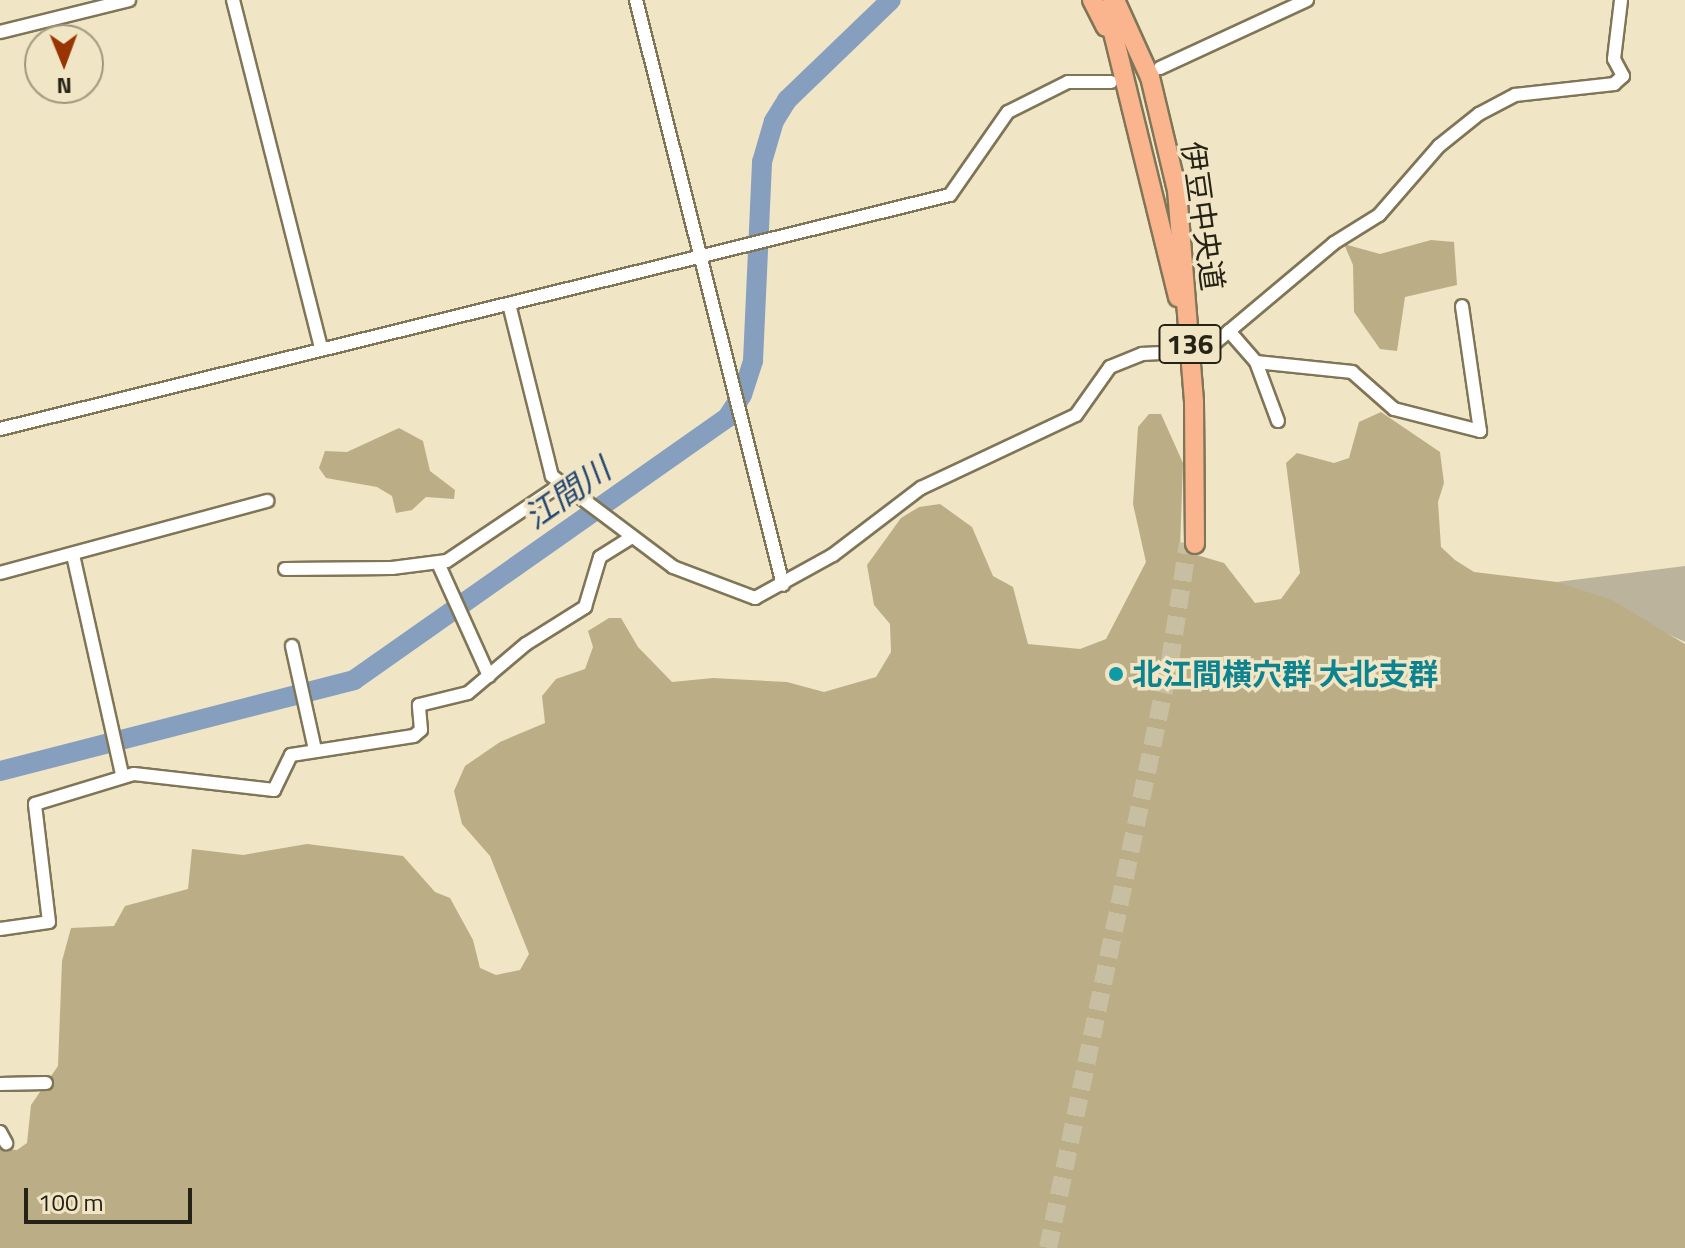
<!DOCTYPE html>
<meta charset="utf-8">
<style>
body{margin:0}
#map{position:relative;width:1685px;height:1248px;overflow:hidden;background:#f0e5c4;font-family:"Titillium Web","Noto Sans JP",sans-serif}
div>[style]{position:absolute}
.green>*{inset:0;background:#bbb39b}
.forest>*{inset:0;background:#bbae87}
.river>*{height:20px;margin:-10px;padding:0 10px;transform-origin:10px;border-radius:10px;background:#879fbf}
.highway-tunnel>*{height:18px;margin-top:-9px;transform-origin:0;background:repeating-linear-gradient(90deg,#c8bea1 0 18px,transparent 0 27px)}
.roads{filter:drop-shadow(2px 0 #7f7557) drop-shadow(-2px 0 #7f7557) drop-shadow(0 2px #7f7557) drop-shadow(0 -2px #7f7557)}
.minor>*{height:12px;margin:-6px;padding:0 6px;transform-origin:6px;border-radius:6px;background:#fff}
.highway>*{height:18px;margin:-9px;padding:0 9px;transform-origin:9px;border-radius:9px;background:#fab58e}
.dots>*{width:22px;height:22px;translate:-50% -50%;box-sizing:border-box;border:4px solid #f0e5c4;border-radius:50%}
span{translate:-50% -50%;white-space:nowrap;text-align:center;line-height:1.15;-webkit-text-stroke:7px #f0e5c4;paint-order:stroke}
.shield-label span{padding:2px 6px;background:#f0e5c4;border:2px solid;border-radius:6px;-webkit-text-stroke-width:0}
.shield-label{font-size:28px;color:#262216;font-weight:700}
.street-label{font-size:30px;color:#262216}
.culture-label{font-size:30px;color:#0d838f;font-weight:700}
.left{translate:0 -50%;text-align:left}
.water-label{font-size:32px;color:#244672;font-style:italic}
.north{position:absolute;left:24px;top:24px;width:80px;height:80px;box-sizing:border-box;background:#f0e5c4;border:2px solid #9f977e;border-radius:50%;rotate:179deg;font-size:22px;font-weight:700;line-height:32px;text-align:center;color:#262216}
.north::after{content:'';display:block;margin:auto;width:28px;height:36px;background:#993404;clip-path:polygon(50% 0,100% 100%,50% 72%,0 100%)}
.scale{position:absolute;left:24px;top:1188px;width:168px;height:36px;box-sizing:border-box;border:4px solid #262216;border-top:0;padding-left:10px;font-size:24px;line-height:28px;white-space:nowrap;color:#262216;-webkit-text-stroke:6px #f0e5c4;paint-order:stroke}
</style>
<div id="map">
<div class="green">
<div style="clip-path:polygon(1685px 566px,1685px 642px,1557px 582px)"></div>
</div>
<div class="forest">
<div style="clip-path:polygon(1431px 240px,1454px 242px,1457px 285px,1405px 297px,1397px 351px,1380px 349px,1354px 312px,1353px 265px,1344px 244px,1380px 254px)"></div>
<div style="clip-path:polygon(1381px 412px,1440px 452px,1444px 483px,1438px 502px,1441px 547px,1455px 560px,1474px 572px,1557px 582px,1612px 600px,1685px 644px,1685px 1248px,0 1248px,0 1149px,17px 1150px,27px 1143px,31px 1105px,58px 1066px,62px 961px,71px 928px,114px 926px,125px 906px,188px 889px,192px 849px,243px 855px,307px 844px,403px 856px,435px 892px,450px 898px,473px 940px,480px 968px,496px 975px,520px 970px,529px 954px,490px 856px,462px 824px,454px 791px,465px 766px,500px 742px,545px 723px,542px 696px,556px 679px,585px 669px,593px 647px,588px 631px,609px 618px,621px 618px,638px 647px,672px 682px,713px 678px,787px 682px,824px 692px,876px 677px,891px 652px,890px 624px,874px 605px,867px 565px,901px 518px,919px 507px,940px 504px,972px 527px,993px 576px,1013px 587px,1028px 644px,1080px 649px,1106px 639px,1146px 562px,1133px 504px,1138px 427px,1149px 414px,1161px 414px,1183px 463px,1180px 550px,1224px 563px,1255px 603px,1281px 599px,1300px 573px,1286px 463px,1297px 453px,1334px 463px,1349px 458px,1359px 422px)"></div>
<div style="clip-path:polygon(399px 428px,423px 441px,430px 471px,455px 490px,454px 499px,426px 497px,412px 510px,396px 513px,392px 496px,377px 487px,326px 478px,319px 468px,325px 451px,347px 452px)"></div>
</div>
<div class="river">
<div style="left:0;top:771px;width:366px;rotate:-14.4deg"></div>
<div style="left:354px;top:680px;width:456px;rotate:-35.1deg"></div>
<div style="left:727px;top:418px;width:27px;rotate:-57deg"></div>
<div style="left:742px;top:395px;width:36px;rotate:-72deg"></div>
<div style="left:753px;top:361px;width:199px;rotate:-87.4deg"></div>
<div style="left:762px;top:162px;width:43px;rotate:-73.7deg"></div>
<div style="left:774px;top:121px;width:25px;rotate:-58deg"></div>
<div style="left:787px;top:100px;width:144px;rotate:-43.9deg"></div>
</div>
<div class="highway-tunnel">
<div style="left:1048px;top:1248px;width:600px;rotate:-78.26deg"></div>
<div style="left:1170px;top:661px;width:119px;rotate:-81.3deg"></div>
</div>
<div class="roads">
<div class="minor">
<div style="left:233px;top:0;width:360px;rotate:75.8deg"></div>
<div style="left:636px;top:0;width:603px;rotate:75.89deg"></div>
<div style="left:0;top:32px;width:133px;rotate:-13.9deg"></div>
<div style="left:1160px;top:68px;width:162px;rotate:-24.8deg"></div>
<div style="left:509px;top:304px;width:177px;rotate:76deg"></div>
<div style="left:552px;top:476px;width:151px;rotate:36.9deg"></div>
<div style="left:673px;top:567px;width:88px;rotate:20.7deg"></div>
<div style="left:755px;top:598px;width:89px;rotate:-28.9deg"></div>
<div style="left:833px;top:555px;width:111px;rotate:-37.3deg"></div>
<div style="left:921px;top:488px;width:171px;rotate:-25.2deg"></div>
<div style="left:1076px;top:415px;width:59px;rotate:-54.7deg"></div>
<div style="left:1110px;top:367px;width:35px;rotate:-22deg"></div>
<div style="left:1142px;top:354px;width:38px;rotate:-3deg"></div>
<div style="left:1229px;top:331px;width:41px;rotate:48.9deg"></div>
<div style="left:1256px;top:362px;width:97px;rotate:5.9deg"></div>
<div style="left:1352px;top:372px;width:56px;rotate:41.4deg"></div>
<div style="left:1394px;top:409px;width:89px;rotate:14.3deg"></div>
<div style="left:1480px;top:431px;width:126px;rotate:-98.2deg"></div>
<div style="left:1198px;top:350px;width:11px;rotate:-10deg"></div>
<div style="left:1209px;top:348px;width:163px;rotate:-40deg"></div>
<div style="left:1334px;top:243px;width:53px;rotate:-31.9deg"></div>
<div style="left:1379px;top:215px;width:91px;rotate:-49deg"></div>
<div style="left:1439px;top:146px;width:51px;rotate:-38.7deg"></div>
<div style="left:1479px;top:114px;width:41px;rotate:-27.8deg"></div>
<div style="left:1515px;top:95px;width:100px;rotate:-6.3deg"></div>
<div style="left:1614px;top:84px;width:12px;rotate:-42deg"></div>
<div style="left:1623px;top:76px;width:19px;rotate:-118deg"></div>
<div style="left:1614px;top:59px;width:59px;rotate:-83.2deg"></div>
<div style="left:1256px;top:362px;width:63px;rotate:69.6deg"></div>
<div style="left:0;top:429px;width:978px;rotate:-13.84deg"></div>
<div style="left:950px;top:195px;width:101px;rotate:-55.1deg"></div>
<div style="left:1008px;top:112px;width:67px;rotate:-26.6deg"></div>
<div style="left:1068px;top:82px;width:43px"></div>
<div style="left:73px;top:555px;width:225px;rotate:77.4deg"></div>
<div style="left:438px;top:563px;width:124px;rotate:65.7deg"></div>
<div style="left:285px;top:569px;width:107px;rotate:-0.5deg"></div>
<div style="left:392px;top:568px;width:55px;rotate:-7.3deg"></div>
<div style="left:447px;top:561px;width:140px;rotate:-33.9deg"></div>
<div style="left:0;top:573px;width:277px;rotate:-15.1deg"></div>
<div style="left:292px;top:646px;width:107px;rotate:77.5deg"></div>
<div style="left:0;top:929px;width:49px;rotate:-8.1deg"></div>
<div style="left:49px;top:922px;width:119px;rotate:-96.8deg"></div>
<div style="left:35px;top:804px;width:103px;rotate:-16.9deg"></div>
<div style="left:134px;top:774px;width:141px;rotate:6.5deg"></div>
<div style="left:274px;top:790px;width:39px;rotate:-64deg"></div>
<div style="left:291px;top:755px;width:124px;rotate:-8.8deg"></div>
<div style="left:414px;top:736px;width:9px;rotate:-41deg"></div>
<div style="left:421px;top:730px;width:25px;rotate:-95deg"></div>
<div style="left:419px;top:705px;width:50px;rotate:-13.8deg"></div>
<div style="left:468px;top:693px;width:76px;rotate:-40.2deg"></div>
<div style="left:526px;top:644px;width:70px;rotate:-32.1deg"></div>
<div style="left:585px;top:607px;width:52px;rotate:-73.3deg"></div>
<div style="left:600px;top:557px;width:38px;rotate:-32deg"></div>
<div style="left:0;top:1084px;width:46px;rotate:-1.2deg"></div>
<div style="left:0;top:1132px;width:13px;rotate:61deg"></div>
</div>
<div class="highway">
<div style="left:1092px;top:0;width:30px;rotate:63deg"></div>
<div style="left:1115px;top:0;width:85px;rotate:65.6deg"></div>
<div style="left:1150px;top:77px;width:116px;rotate:76.6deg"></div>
<div style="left:1177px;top:190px;width:213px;rotate:85.4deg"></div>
<div style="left:1194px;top:402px;width:142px;rotate:89.6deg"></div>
<div style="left:1107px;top:8px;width:298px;rotate:76.2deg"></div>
</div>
</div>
<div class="dots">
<div style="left:1116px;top:674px;background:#0f9aa8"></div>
</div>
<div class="shield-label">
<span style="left:1190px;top:344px">136</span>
</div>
<div class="street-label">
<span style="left:1203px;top:216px;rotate:82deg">伊豆中央道</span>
</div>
<div class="culture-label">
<span class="left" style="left:1132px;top:674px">北江間横穴群 大北支群</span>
</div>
<div class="water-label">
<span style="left:567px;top:493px;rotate:-35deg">江間川</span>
</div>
<div class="north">N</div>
<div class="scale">100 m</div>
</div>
